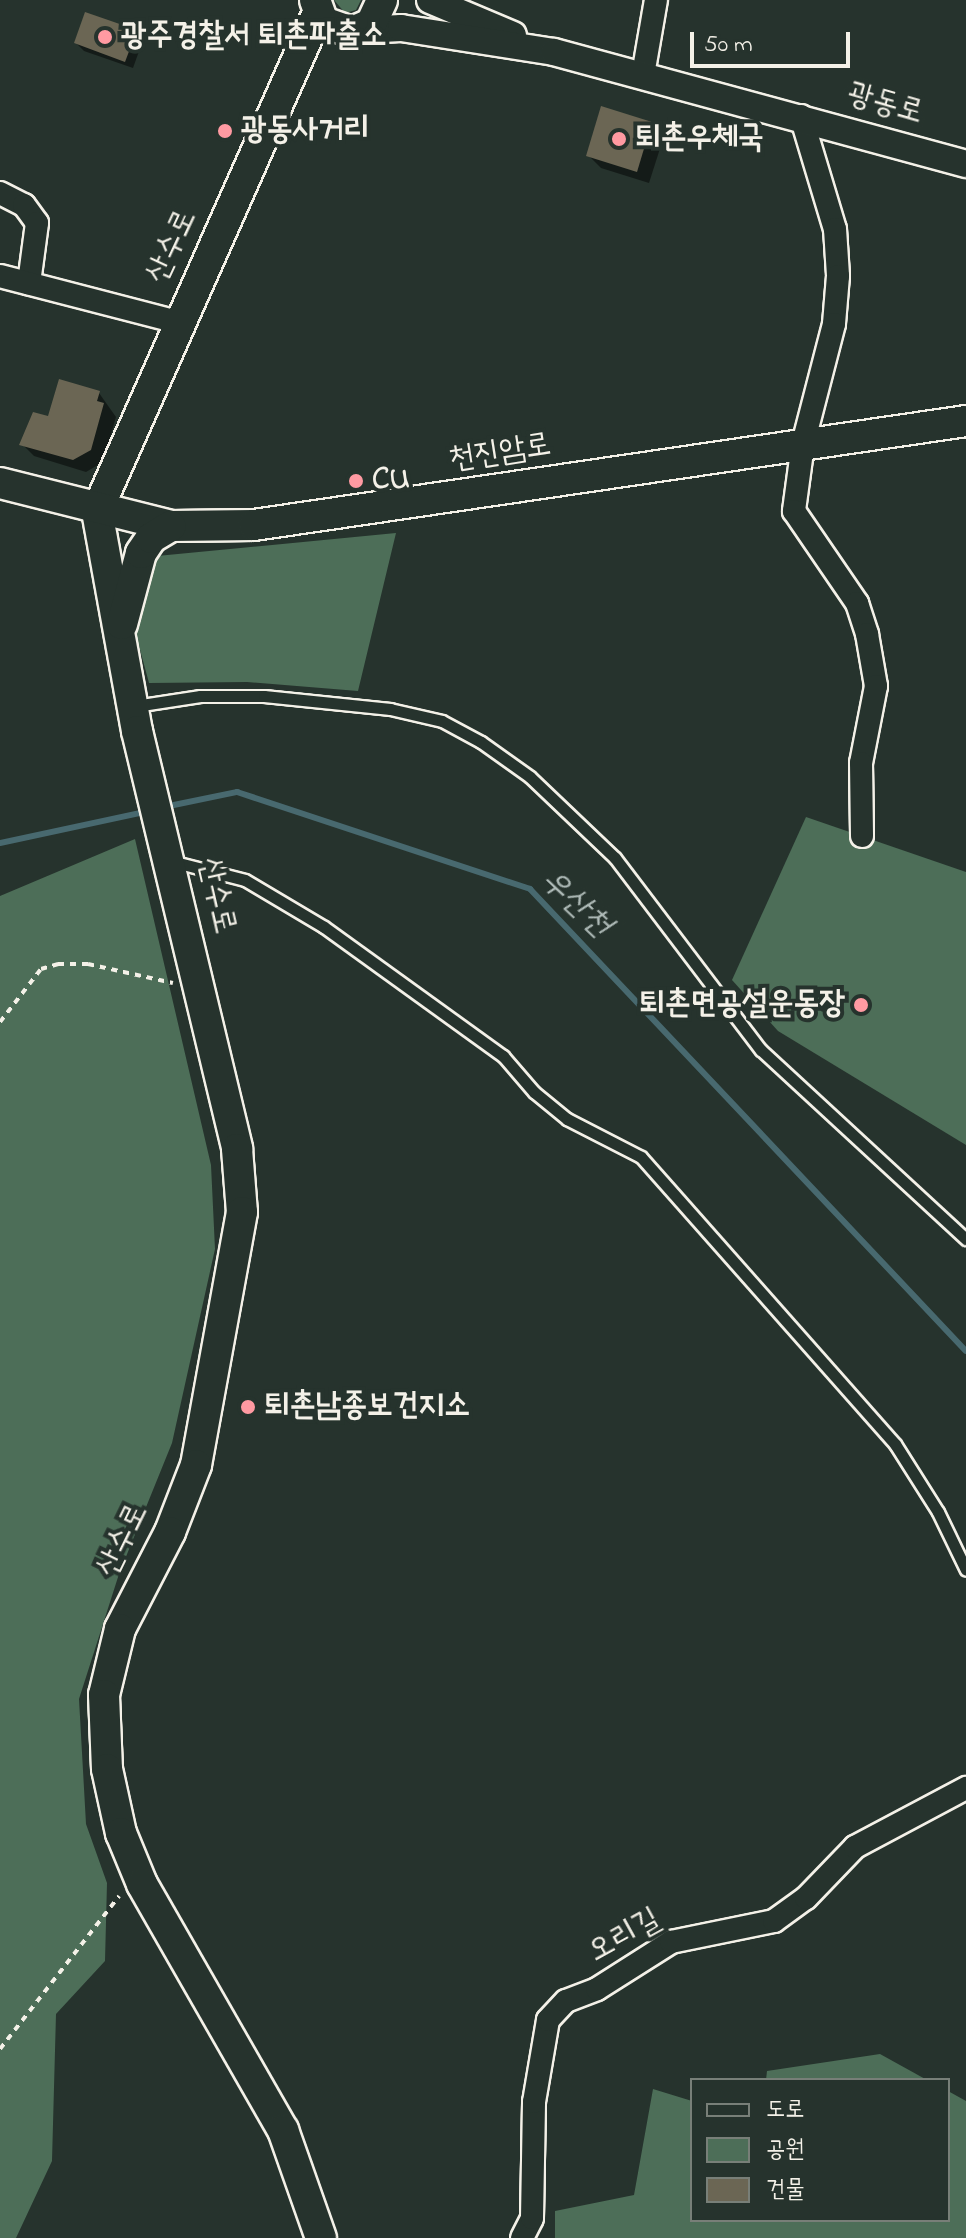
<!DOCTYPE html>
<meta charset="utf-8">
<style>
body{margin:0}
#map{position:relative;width:966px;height:2238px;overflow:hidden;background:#26332d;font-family:"Indie Flower","Poor Story",sans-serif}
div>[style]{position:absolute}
.green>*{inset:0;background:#4d6e58}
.shadow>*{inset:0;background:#0007}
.stream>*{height:6px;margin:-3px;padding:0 3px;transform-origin:3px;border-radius:3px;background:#48696f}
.building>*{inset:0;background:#6b6654}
.path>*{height:4px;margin-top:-2px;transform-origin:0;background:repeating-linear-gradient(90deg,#f4f1e8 0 6px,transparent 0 12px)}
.roads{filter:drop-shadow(2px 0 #f4f1e8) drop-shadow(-2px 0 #f4f1e8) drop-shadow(0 2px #f4f1e8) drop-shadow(0 -2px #f4f1e8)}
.service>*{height:11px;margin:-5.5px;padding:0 5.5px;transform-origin:5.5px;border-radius:5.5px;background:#26332d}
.minor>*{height:22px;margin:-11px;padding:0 11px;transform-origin:11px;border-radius:11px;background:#26332d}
.tertiary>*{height:26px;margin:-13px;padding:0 13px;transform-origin:13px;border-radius:13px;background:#26332d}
.secondary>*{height:30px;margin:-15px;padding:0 15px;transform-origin:15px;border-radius:15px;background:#26332d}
.dots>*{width:22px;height:22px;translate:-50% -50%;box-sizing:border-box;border:4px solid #26332d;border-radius:50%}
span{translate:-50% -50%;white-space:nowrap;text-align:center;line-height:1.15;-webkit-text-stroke:8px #26332d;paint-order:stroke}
.poi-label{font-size:32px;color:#f4f1e8;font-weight:700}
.left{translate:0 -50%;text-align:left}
.right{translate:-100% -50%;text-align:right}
.street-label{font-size:32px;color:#f4f1e8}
.water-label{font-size:34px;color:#afbbb8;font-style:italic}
.legend{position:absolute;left:690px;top:2078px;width:260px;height:144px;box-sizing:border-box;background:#26332d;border:2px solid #787f78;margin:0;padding:10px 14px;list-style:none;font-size:24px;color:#f4f1e8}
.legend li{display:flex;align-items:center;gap:16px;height:40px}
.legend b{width:40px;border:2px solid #787f78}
.scale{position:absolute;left:690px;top:32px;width:160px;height:36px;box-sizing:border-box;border:4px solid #f4f1e8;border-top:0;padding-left:10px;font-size:24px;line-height:28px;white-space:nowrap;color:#f4f1e8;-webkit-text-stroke:6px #26332d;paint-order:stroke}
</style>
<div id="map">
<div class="green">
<div style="clip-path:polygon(334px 0,361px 0,356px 10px,345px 13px)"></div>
<div style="clip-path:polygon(396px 533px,358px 691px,247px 682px,149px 683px,135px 631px,157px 556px)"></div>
<div style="clip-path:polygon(806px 817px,966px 872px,966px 1145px,778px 1031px,732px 980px)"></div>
<div style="clip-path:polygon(135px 839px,211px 1165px,215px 1249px,172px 1443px,119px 1574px,79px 1699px,86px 1824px,107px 1883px,105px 1961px,56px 2014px,52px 2161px,16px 2238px,0 2238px,0 896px)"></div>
<div style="clip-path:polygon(880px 2054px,927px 2080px,766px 2080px,767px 2071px)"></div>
<div style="clip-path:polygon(653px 2089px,692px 2101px,692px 2220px,948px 2220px,948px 2091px,966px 2101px,966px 2238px,555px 2238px,555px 2211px,634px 2195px)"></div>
</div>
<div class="shadow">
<div style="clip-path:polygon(135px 32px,143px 40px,133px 68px,84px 51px,76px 43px)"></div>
<div style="clip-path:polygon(651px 124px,664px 136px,649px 183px,601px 168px,588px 155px)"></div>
<div style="clip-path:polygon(99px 393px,116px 417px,103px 462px,86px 472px,34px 456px,22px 444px,49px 418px)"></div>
</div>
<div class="stream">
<div style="left:164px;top:807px;width:75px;rotate:-11.6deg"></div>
<div style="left:237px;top:792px;width:309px;rotate:18.3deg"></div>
<div style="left:530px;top:889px;width:635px;rotate:46.66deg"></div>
<div style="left:0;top:843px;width:152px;rotate:-12.1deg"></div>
</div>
<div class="building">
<div style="clip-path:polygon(85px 12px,137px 30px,125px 62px,74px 43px)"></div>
<div style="clip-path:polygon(601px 106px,652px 122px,637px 172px,586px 156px)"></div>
<div style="clip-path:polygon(59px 379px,100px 391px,97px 401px,104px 403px,91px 450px,73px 460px,19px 445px,33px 412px,48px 416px)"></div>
</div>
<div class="path">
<div style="left:0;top:1022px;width:67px;rotate:-52.3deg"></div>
<div style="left:41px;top:969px;width:18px;rotate:-16deg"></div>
<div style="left:58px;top:964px;width:30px"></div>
<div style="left:88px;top:964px;width:87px;rotate:12.6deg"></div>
<div style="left:0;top:2049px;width:194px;rotate:-52.1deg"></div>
</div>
<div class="roads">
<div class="service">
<div style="left:135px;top:706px;width:66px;rotate:-8.7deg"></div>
<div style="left:200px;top:696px;width:64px"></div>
<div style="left:264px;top:696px;width:127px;rotate:5.9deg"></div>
<div style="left:390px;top:709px;width:53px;rotate:13deg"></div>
<div style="left:442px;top:721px;width:44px;rotate:28.3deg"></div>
<div style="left:481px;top:742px;width:60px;rotate:35.5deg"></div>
<div style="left:530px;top:777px;width:117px;rotate:43.6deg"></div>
<div style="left:615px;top:858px;width:241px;rotate:52.8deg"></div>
<div style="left:761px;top:1050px;width:279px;rotate:42.7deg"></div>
<div style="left:171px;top:861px;width:76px;rotate:14.4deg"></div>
<div style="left:245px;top:880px;width:92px;rotate:30.7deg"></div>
<div style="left:324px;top:927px;width:221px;rotate:35.8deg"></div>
<div style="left:503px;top:1056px;width:48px;rotate:49.3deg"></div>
<div style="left:534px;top:1092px;width:43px;rotate:39.3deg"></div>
<div style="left:567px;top:1119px;width:83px;rotate:27.2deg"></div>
<div style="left:641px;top:1157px;width:383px;rotate:48.5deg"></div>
<div style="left:895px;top:1444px;width:80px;rotate:57.7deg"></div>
<div style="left:938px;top:1512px;width:64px;rotate:64.2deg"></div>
</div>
<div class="minor">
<div style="left:643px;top:75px;width:76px;rotate:-80.2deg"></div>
<div style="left:801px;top:116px;width:118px;rotate:73.3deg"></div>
<div style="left:835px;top:229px;width:47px;rotate:86.3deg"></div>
<div style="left:838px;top:276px;width:48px;rotate:94.8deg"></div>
<div style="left:834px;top:324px;width:124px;rotate:104.5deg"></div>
<div style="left:803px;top:444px;width:68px;rotate:97.7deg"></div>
<div style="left:794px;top:511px;width:112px;rotate:55.6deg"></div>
<div style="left:857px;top:603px;width:33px;rotate:72deg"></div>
<div style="left:867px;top:634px;width:53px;rotate:80.2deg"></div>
<div style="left:876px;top:686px;width:78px;rotate:101deg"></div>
<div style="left:861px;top:763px;width:73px;rotate:89.2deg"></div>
<div style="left:0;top:193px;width:27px;rotate:27deg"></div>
<div style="left:24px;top:205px;width:22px;rotate:54deg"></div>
<div style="left:37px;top:223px;width:61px;rotate:97.6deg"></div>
<div style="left:0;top:276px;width:184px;rotate:14.5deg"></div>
<div style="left:522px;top:2238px;width:22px;rotate:-63deg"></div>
<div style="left:532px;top:2218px;width:116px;rotate:-89deg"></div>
<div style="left:534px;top:2102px;width:83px;rotate:-80.3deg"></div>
<div style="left:548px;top:2020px;width:26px;rotate:-47deg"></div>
<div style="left:566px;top:2001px;width:33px;rotate:-21deg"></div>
<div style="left:597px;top:1989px;width:88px;rotate:-32.4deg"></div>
<div style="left:671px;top:1942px;width:105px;rotate:-11.5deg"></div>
<div style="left:774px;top:1921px;width:39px;rotate:-36deg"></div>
<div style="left:806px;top:1898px;width:71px;rotate:-46.1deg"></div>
<div style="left:855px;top:1847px;width:126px;rotate:-28deg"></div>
</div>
<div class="tertiary">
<div style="left:430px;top:0;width:90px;rotate:22.9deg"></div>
<div style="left:362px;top:30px;width:39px;rotate:-3deg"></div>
<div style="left:401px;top:28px;width:155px;rotate:8.9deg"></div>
<div style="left:554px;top:52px;width:427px;rotate:15.2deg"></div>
</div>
<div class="secondary">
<div style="left:315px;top:0;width:23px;rotate:70deg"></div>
<div style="left:323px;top:22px;width:31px;rotate:19deg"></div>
<div style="left:352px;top:32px;width:21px;rotate:-23deg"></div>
<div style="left:371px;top:24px;width:26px;rotate:-65deg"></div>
<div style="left:318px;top:13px;width:545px;rotate:113.93deg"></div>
<div style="left:97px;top:511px;width:224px;rotate:79.7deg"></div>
<div style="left:137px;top:731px;width:430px;rotate:76.5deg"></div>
<div style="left:237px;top:1149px;width:63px;rotate:85.5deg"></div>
<div style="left:242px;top:1212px;width:257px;rotate:100.3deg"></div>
<div style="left:196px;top:1465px;width:72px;rotate:111.2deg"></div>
<div style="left:170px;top:1532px;width:109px;rotate:117.3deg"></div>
<div style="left:120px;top:1629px;width:68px;rotate:103.6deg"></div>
<div style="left:104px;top:1695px;width:74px;rotate:87.7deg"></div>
<div style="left:107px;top:1769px;width:66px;rotate:77.7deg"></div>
<div style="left:121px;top:1833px;width:55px;rotate:67.6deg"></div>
<div style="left:142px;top:1884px;width:284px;rotate:60.2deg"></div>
<div style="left:283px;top:2130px;width:114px;rotate:70.6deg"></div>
<div style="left:0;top:483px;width:176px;rotate:14.1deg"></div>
<div style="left:171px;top:526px;width:83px;rotate:-0.7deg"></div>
<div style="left:254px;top:525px;width:720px;rotate:-8.31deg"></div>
<div style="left:122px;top:624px;width:73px;rotate:-75deg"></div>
<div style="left:141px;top:553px;width:18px;rotate:-56deg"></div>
<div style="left:151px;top:538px;width:23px;rotate:-31deg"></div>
</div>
</div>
<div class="dots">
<div style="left:105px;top:37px;background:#ff9aa2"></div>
<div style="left:225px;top:131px;background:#ff9aa2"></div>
<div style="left:619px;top:139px;background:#ff9aa2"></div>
<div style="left:356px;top:481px;background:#ff9aa2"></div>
<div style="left:861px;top:1005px;background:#ff9aa2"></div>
<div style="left:248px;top:1407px;background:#ff9aa2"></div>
</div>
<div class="poi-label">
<span class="left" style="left:121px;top:37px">광주경찰서 퇴촌파출소</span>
<span class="left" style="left:241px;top:131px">광동사거리</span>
<span class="left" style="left:635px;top:139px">퇴촌우체국</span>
<span class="left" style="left:372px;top:481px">CU</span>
<span class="right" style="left:845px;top:1005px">퇴촌면공설운동장</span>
<span class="left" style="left:264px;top:1407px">퇴촌남종보건지소</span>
</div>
<div class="street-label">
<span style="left:885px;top:105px;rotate:16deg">광동로</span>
<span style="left:173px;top:247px;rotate:-65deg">산수로</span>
<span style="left:500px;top:454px;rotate:-9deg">천진암로</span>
<span style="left:215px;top:896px;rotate:77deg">산수로</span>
<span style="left:124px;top:1541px;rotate:-64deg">산수로</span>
<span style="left:625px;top:1937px;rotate:-29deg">오리길</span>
</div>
<div class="water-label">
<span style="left:575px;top:904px;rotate:43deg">우산천</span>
</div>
<ul class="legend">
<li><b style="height:10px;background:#26332d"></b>도로</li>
<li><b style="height:22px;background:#4d6e58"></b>공원</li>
<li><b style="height:22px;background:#6b6654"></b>건물</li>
</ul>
<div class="scale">50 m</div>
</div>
